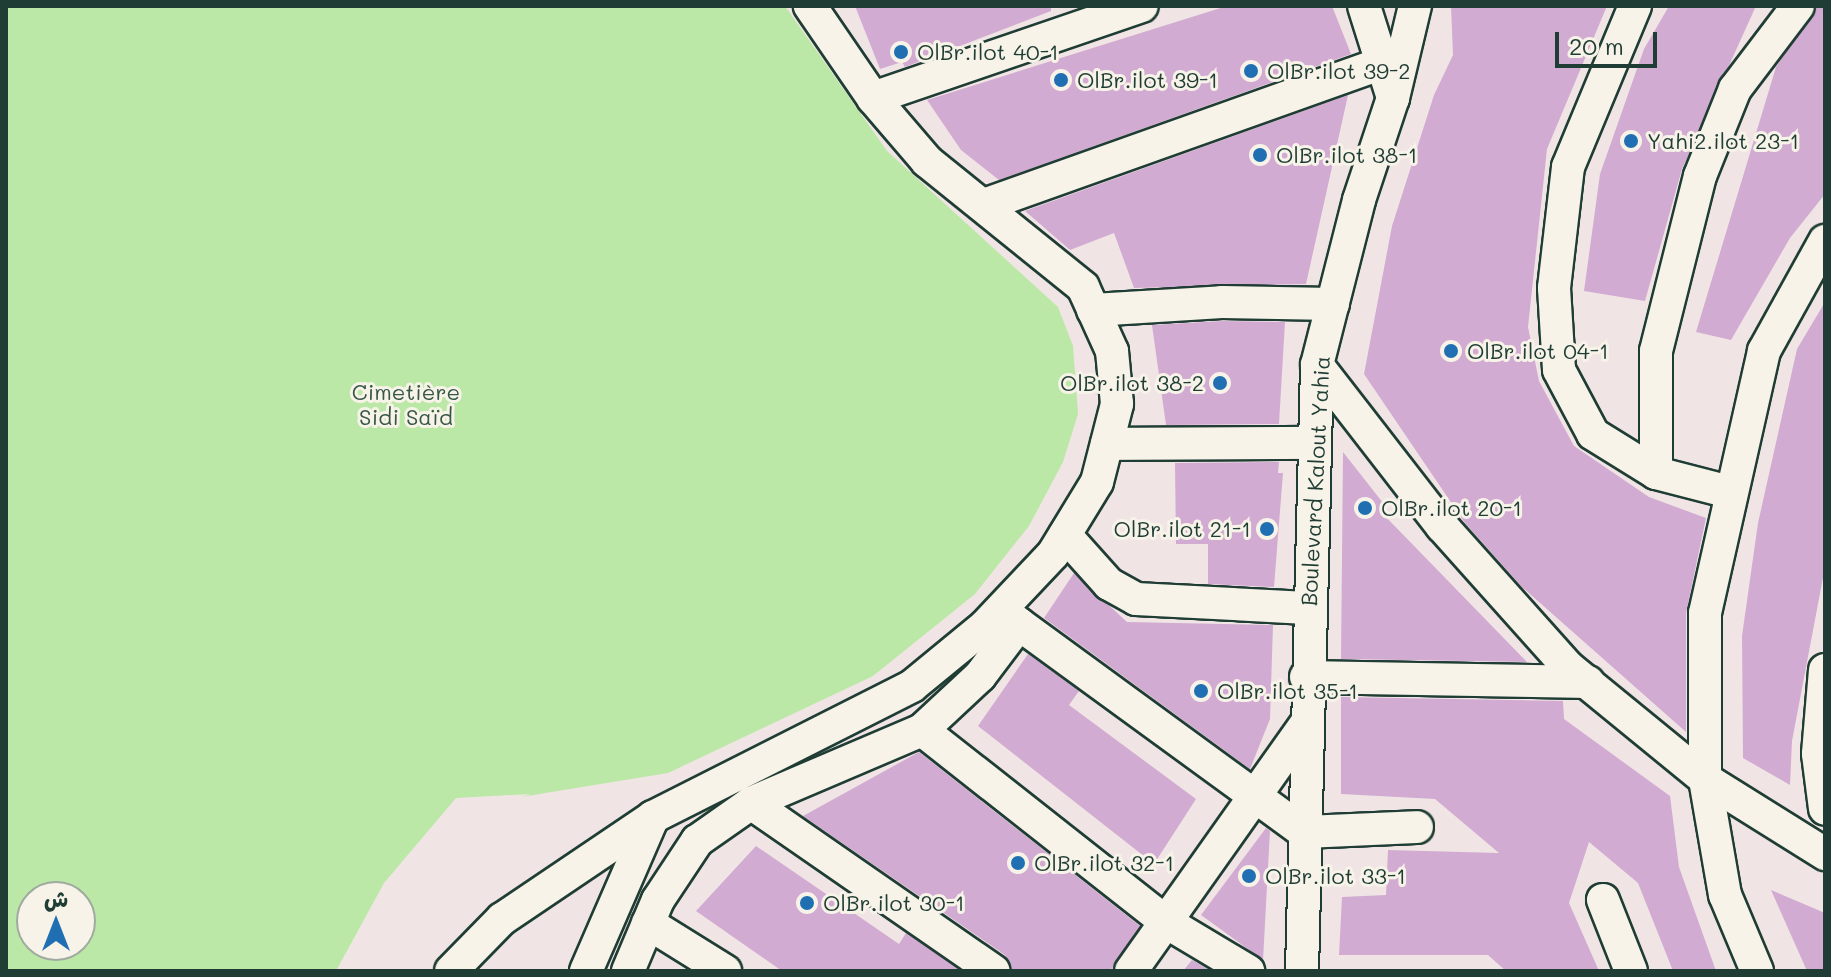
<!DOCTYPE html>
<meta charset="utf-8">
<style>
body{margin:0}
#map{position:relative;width:1831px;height:977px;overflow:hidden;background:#f0e5e4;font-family:Mali,"Playpen Sans Arabic",sans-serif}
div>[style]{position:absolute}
.green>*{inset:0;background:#bbe8a6}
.building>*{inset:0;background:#d2abd2}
.roads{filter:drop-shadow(2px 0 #1f3d34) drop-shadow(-2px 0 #1f3d34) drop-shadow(0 2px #1f3d34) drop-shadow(0 -2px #1f3d34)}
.minor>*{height:32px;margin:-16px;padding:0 16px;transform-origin:16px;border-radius:16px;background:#f7f3e8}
.dots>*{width:22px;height:22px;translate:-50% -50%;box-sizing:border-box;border:4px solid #f7f3e8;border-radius:50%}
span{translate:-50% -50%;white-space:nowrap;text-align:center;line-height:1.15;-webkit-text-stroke:6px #f7f3e8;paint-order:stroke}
.poi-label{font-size:22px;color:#1f3d34}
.left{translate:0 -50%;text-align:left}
.right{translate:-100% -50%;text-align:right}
.park-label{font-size:22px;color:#365745}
.street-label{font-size:22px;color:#1f3d34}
.frame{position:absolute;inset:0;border:8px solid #1f3d34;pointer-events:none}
.north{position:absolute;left:16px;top:881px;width:80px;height:80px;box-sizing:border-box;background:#f7f3e8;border:2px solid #a1aaa0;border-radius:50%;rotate:0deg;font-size:22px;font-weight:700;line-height:32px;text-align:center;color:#1f3d34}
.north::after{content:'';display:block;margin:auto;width:28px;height:36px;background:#1f6fb2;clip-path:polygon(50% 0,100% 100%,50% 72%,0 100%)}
.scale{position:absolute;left:1555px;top:32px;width:102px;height:36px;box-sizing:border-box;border:4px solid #1f3d34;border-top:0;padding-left:10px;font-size:24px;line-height:28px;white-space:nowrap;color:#1f3d34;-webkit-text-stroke:6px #f7f3e8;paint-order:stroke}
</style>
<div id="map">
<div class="green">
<div style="clip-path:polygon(evenodd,6px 6px,785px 6px,887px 151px,1058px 307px,1073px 346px,1078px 414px,1063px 462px,1029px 526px,975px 594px,873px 676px,668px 773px,521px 797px,531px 794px,456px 798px,384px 883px,336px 971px,6px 971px,6px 6px,80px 897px,80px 945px,32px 945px,32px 897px,80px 897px)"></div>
</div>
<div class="building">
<div style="clip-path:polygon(855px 6px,1051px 6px,1051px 11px,905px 67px,902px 62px,880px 69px)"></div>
<div style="clip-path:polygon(1227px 6px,1332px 6px,1351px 54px,999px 180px,961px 150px,927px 100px)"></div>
<div style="clip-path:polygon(1451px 6px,1607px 6px,1547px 149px,1528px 327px,1539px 381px,1574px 446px,1649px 497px,1706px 518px,1686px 613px,1686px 732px,1522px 587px,1465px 523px,1364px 374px,1392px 226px,1434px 95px,1453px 55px)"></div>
<div style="clip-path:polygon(1669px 6px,1756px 6px,1682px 169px,1645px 301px,1584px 291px,1600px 174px,1644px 49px)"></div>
<div style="clip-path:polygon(1817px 6px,1825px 6px,1825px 194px,1790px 238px,1731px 340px,1696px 332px,1776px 67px)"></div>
<div style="clip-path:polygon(1348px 95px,1306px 284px,1134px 288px,1114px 233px,1070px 250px,1025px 211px)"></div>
<div style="clip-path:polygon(1825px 302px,1825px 567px,1792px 741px,1790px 785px,1743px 758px,1742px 636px,1758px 523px,1797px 349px)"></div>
<div style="clip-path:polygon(1222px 321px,1285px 322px,1279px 424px,1166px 425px,1152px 325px)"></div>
<div style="clip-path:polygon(1343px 452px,1387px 508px,1382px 513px,1527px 662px,1341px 659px)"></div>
<div style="clip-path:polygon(1279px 462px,1278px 473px,1283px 473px,1274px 587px,1208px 584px,1208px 544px,1176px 544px,1175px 463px)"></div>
<div style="clip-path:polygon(1074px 573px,1127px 622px,1273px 625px,1270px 719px,1250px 769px,1044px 618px)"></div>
<div style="clip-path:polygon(1028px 654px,1079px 691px,1069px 705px,1196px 799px,1154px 864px,978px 726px)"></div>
<div style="clip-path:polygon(1341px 697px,1563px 701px,1564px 719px,1670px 796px,1679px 867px,1716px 971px,1673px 971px,1638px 883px,1589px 842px,1569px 903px,1599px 971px,1506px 971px,1488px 955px,1339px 955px,1342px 897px,1386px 895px,1388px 850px,1499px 853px,1435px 799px,1341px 794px)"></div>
<div style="clip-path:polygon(919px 752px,1140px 926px,1110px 971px,1013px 971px,1005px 955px,803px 816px)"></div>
<div style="clip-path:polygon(1266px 828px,1270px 831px,1263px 960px,1201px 915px)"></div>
<div style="clip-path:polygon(756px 846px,899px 944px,906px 933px,961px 971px,782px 971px,696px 911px)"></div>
<div style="clip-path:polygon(1771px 890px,1825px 913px,1825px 971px,1807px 971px)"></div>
<div style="clip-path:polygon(1192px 960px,1211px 971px,1183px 971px)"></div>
</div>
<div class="roads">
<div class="minor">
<div style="left:1635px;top:6px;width:174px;rotate:112.6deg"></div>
<div style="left:1568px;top:167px;width:122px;rotate:96.6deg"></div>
<div style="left:1554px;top:288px;width:82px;rotate:86.5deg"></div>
<div style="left:1559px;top:370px;width:72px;rotate:62deg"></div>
<div style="left:1593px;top:434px;width:74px;rotate:31.8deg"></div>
<div style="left:1656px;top:473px;width:76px;rotate:14.4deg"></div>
<div style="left:873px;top:98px;width:284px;rotate:-18.9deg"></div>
<div style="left:1393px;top:98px;width:95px;rotate:-76.6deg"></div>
<div style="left:984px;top:205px;width:423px;rotate:-19.6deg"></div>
<div style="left:1093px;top:310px;width:129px;rotate:-3.5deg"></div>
<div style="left:1222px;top:302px;width:111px;rotate:1deg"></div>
<div style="left:1317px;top:365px;width:204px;rotate:52.2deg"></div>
<div style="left:1442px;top:526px;width:189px;rotate:48.2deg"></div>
<div style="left:1568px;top:667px;width:177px;rotate:39.3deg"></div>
<div style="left:1705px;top:779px;width:142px;rotate:32deg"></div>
<div style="left:1107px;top:444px;width:207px;rotate:-0.3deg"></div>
<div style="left:1656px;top:473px;width:122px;rotate:-90deg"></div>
<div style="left:1656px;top:351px;width:180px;rotate:-75.9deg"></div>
<div style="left:1700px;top:176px;width:94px;rotate:-68.1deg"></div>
<div style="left:1735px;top:89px;width:104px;rotate:-52.8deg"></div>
<div style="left:1065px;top:535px;width:66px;rotate:48.1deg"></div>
<div style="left:1109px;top:584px;width:31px;rotate:29deg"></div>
<div style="left:1136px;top:599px;width:171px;rotate:3deg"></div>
<div style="left:1019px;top:624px;width:353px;rotate:36.1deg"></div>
<div style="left:1304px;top:832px;width:113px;rotate:-2.5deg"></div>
<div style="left:1825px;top:670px;width:84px;rotate:94.8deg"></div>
<div style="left:1818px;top:754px;width:55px;rotate:82.7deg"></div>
<div style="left:1306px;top:677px;width:282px;rotate:1deg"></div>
<div style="left:922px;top:730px;width:310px;rotate:38.2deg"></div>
<div style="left:1166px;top:922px;width:96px;rotate:30.9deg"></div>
<div style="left:751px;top:803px;width:295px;rotate:34.7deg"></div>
<div style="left:1603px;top:900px;width:76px;rotate:68.5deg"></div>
<div style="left:648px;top:923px;width:91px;rotate:31.9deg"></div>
<div style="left:451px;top:971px;width:73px;rotate:-45.6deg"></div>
<div style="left:502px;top:919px;width:182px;rotate:-34deg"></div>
<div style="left:653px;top:817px;width:290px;rotate:-26.8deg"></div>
<div style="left:912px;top:686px;width:94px;rotate:-39.4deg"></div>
<div style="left:985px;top:626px;width:99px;rotate:-46.6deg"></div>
<div style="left:1053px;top:554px;width:84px;rotate:-58.6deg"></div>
<div style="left:1097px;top:482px;width:81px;rotate:-75.6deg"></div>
<div style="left:1117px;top:404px;width:53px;rotate:-95.4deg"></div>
<div style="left:1112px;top:351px;width:70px;rotate:-114.4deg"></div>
<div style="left:1083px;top:287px;width:201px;rotate:-141.1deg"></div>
<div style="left:927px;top:161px;width:83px;rotate:-130.6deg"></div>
<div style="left:873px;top:98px;width:112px;rotate:-124.4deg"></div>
<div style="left:586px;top:971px;width:168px;rotate:-66.5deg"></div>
<div style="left:628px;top:971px;width:77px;rotate:-67.1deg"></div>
<div style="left:658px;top:900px;width:71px;rotate:-56.5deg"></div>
<div style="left:697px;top:841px;width:66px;rotate:-35.1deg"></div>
<div style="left:751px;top:803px;width:186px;rotate:-23.1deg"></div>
<div style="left:922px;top:730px;width:79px;rotate:-43deg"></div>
<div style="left:980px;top:676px;width:65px;rotate:-53.1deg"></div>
<div style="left:1019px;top:624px;width:22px;rotate:-141deg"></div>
<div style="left:1131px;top:971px;width:301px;rotate:-54.7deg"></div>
<div style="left:1302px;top:971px;width:606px;rotate:-88.58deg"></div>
<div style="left:1317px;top:365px;width:170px;rotate:-75.7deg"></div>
<div style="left:1359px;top:200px;width:108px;rotate:-71.6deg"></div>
<div style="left:1393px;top:98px;width:96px;rotate:-107.5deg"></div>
<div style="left:1757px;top:971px;width:82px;rotate:-112.8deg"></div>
<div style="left:1725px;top:895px;width:118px;rotate:-99.8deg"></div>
<div style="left:1705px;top:779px;width:166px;rotate:-90deg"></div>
<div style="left:1705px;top:613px;width:269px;rotate:-77.3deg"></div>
<div style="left:1764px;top:351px;width:126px;rotate:-61deg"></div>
</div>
</div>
<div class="dots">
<div style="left:901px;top:52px;background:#1f6fb2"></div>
<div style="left:1251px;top:71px;background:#1f6fb2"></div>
<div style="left:1061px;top:80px;background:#1f6fb2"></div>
<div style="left:1631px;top:141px;background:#1f6fb2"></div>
<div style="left:1260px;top:155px;background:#1f6fb2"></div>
<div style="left:1451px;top:351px;background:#1f6fb2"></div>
<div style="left:1220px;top:383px;background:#1f6fb2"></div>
<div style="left:1365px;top:508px;background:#1f6fb2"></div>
<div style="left:1267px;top:529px;background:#1f6fb2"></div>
<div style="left:1201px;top:691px;background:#1f6fb2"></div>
<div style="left:1018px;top:863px;background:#1f6fb2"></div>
<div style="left:1249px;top:876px;background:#1f6fb2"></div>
<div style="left:807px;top:903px;background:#1f6fb2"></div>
</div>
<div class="poi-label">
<span class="left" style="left:917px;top:52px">OlBr.ilot 40-1</span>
<span class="left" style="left:1267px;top:71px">OlBr.ilot 39-2</span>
<span class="left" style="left:1077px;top:80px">OlBr.ilot 39-1</span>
<span class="left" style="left:1647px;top:141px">Yahi2.ilot 23-1</span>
<span class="left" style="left:1276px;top:155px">OlBr.ilot 38-1</span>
<span class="left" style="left:1467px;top:351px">OlBr.ilot 04-1</span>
<span class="right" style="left:1204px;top:383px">OlBr.ilot 38-2</span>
<span class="left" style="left:1381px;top:508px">OlBr.ilot 20-1</span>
<span class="right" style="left:1251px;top:529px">OlBr.ilot 21-1</span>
<span class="left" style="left:1217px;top:691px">OlBr.ilot 35-1</span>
<span class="left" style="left:1034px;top:863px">OlBr.ilot 32-1</span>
<span class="left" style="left:1265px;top:876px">OlBr.ilot 33-1</span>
<span class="left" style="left:823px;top:903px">OlBr.ilot 30-1</span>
</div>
<div class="park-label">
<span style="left:406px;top:404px">Cimetière<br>Sidi Saïd</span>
</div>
<div class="street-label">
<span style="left:1315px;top:481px;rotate:-87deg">Boulevard Kalout Yahia</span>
</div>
<div class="frame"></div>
<div class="north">ش</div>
<div class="scale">20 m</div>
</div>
